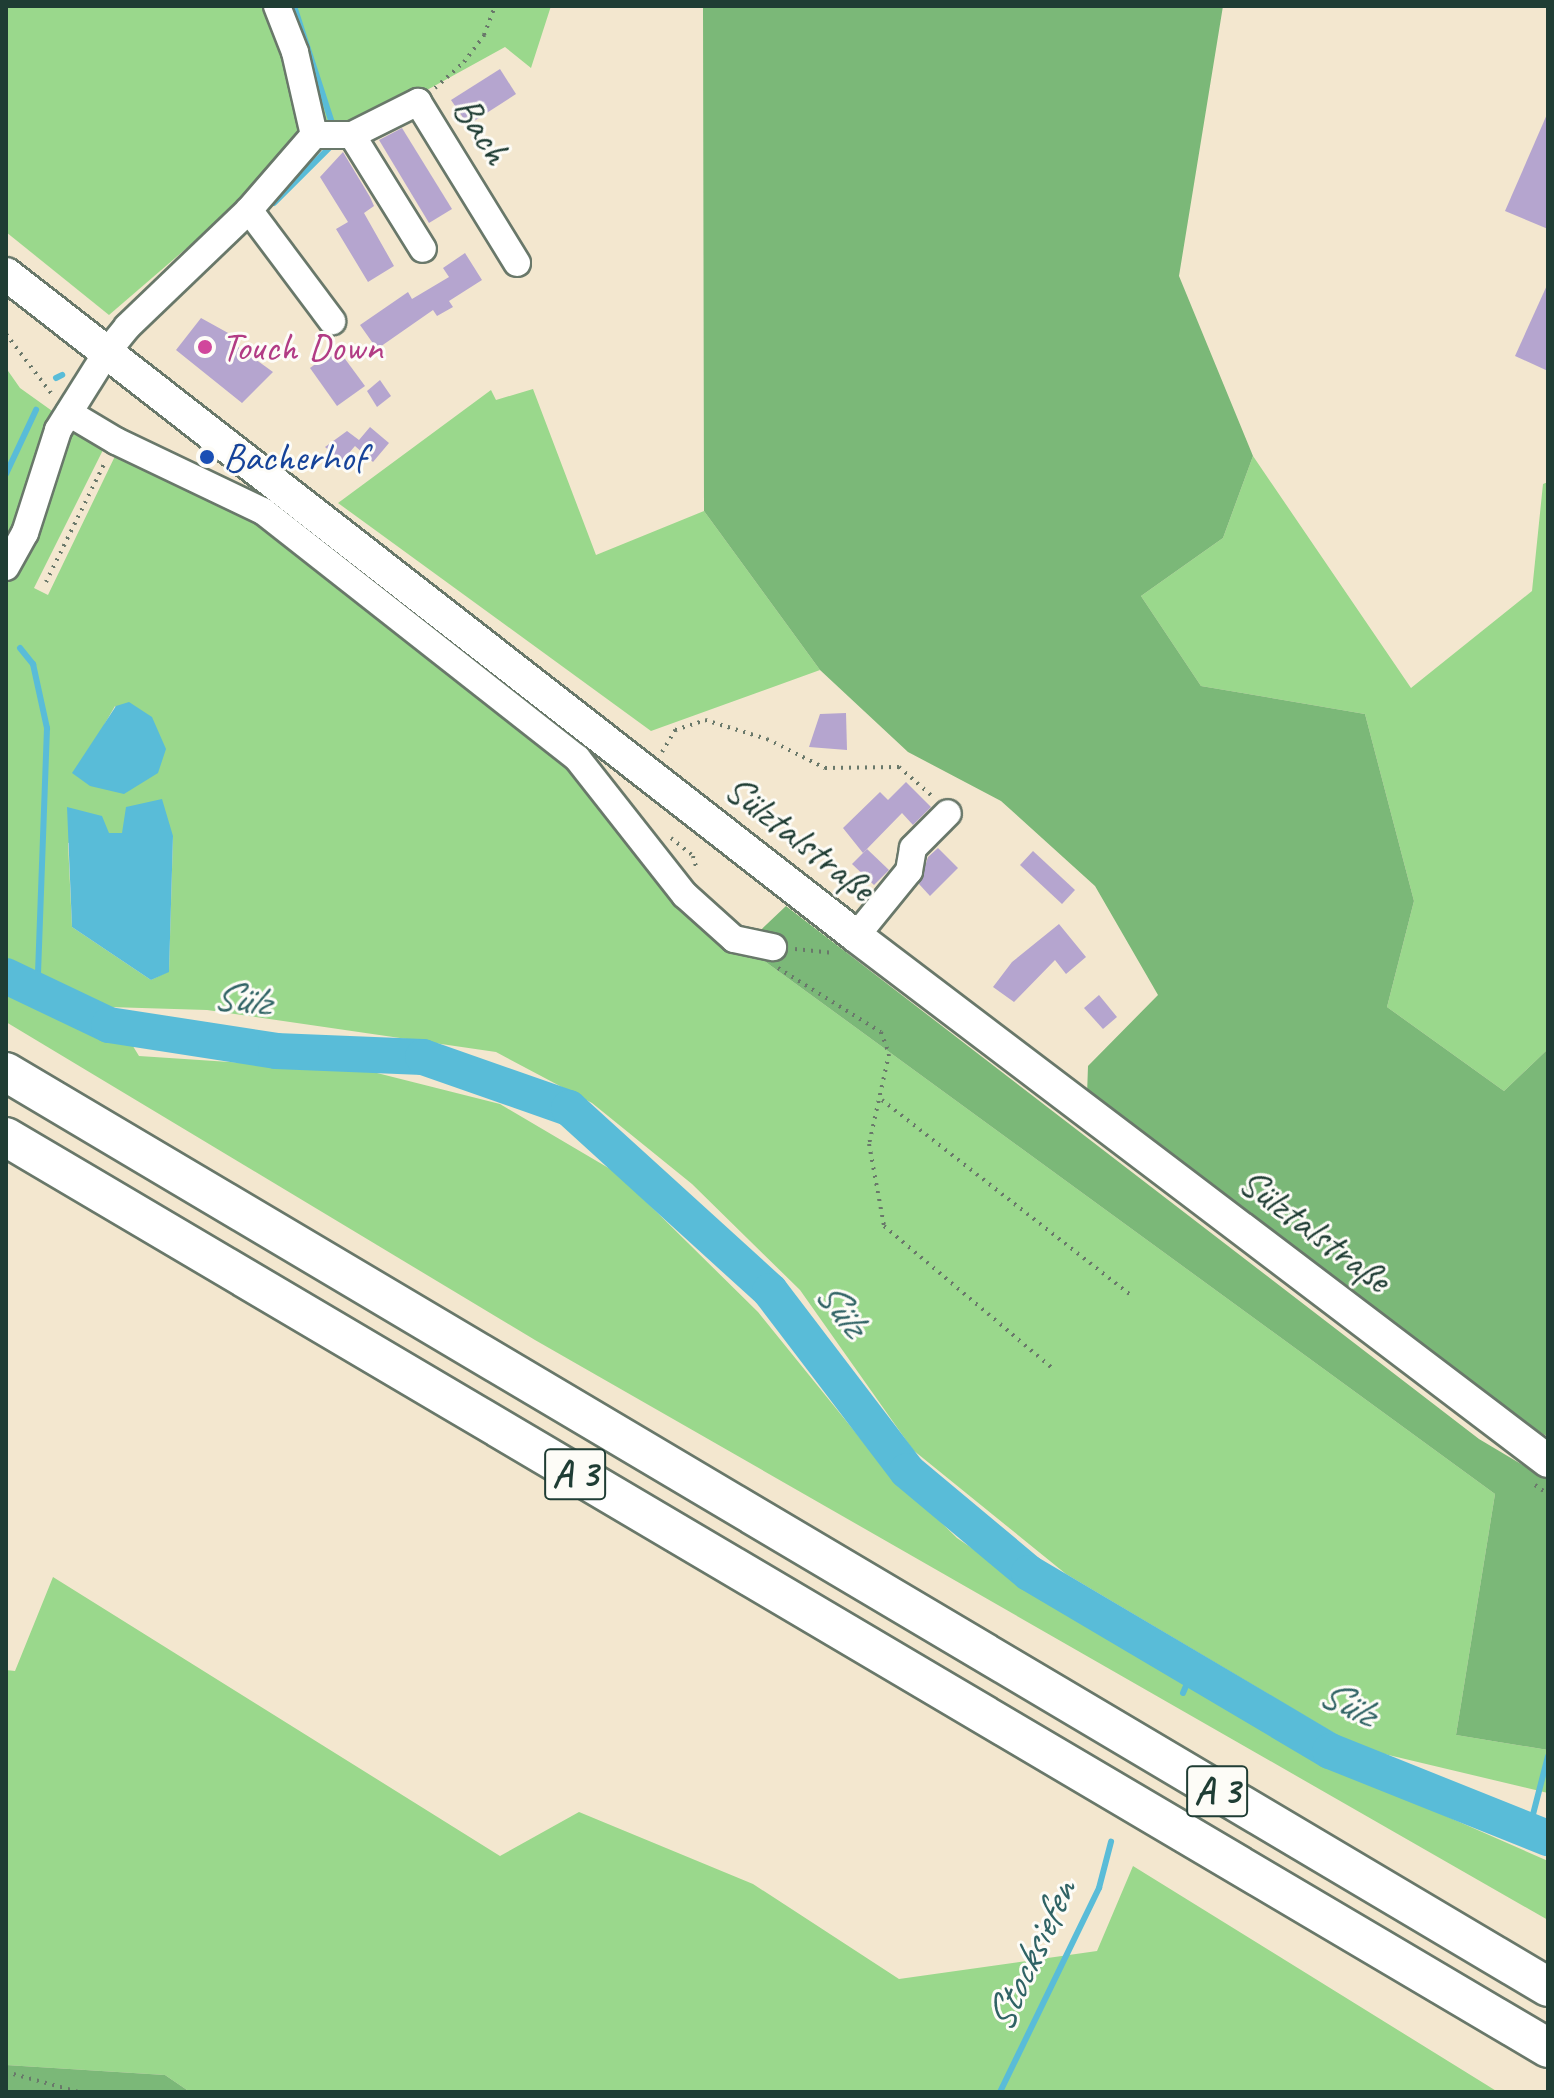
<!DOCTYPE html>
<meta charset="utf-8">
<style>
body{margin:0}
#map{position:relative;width:1554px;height:2098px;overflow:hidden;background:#f3e7cf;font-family:Caveat,sans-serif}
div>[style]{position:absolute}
.green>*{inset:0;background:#9ad88c}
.forest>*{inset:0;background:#7bb878}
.water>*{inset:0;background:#59bcd8}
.stream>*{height:6px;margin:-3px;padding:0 3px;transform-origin:3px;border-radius:3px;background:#59bcd8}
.river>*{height:36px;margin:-18px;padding:0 18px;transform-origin:18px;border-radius:18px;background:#59bcd8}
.building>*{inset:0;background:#b5a5cf}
.path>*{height:4px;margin-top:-2px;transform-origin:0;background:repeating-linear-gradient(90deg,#69786a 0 2px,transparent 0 8px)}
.roads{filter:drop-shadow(2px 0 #69786a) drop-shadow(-2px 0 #69786a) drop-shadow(0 2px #69786a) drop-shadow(0 -2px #69786a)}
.minor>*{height:26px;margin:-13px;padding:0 13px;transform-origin:13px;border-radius:13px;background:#fff}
.major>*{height:32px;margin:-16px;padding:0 16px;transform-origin:16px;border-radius:16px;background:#fff}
.highway>*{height:38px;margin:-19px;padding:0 19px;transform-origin:19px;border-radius:19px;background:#fff}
.dots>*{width:22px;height:22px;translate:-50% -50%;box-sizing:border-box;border:4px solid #fdfcf7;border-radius:50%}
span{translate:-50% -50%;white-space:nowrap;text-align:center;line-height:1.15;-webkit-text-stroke:6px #fdfcf7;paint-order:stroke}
.shield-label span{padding:2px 6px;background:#fdfcf7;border:2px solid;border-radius:6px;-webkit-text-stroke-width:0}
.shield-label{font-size:38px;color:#1f3d34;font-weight:700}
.street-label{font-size:40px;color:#1f3d34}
.hotel-label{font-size:40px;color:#b23c85}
.left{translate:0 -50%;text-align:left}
.transit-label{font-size:40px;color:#164399}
.water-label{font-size:42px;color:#306365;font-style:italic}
.frame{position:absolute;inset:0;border:8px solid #1f3d34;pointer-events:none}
</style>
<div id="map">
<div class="green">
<div style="clip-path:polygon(6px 6px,268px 6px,302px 115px,298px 140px,282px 166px,109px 315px,6px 232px)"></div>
<div style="clip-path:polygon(289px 6px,551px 6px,531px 68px,505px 47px,407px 101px,340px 130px,323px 126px)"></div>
<div style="clip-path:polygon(evenodd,6px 368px,20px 388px,104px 448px,34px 588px,48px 595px,117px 452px,248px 515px,562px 764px,744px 946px,1495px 1494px,1456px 1735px,1548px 1750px,1548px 1793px,1359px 1748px,1066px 1574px,913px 1450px,800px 1290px,692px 1184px,592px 1103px,496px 1052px,207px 1010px,109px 1007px,139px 1056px,369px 1071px,500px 1104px,617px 1173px,758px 1312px,881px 1464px,957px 1538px,1083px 1624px,1325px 1763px,1548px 1861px,1548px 1920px,535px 1340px,6px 1022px,6px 368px,115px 706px,158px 773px,104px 725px,115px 706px,6px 368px,109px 834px,173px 836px,169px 971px,151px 980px,72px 927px,68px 843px,109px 834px)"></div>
<div style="clip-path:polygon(533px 389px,596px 555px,704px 511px,820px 670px,651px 731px,338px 503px,491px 390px,496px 400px)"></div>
<div style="clip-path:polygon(1253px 456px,1411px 688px,1532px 591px,1543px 484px,1548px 482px,1548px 1049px,1504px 1091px,1387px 1007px,1414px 901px,1365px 714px,1201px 686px,1141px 596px,1223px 538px)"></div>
<div style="clip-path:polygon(53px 1577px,500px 1856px,579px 1812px,753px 1884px,899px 1979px,1097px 1951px,1133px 1866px,1498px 2092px,190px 2092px,165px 2075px,6px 2065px,6px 1670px,15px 1671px)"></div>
</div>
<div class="forest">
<div style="clip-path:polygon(703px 6px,1223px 6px,1179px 276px,1253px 456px,1223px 538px,1141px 596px,1201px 686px,1365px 714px,1414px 901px,1387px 1007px,1504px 1091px,1548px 1049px,1548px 1437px,1502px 1408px,1087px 1095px,1088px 1066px,1158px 995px,1095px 886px,1001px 801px,908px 752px,820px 670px,704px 511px)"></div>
<div style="clip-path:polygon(786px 906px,1479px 1439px,1548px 1480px,1548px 1750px,1456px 1735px,1495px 1494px,744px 946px)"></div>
<div style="clip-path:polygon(6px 2065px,165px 2075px,190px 2092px,6px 2092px)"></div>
</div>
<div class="water">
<div style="clip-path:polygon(129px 702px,152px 717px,166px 749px,158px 773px,124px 794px,90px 786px,72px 773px,116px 706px)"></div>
<div style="clip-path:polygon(162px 799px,173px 836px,169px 972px,151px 980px,72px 927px,67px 807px,102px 816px,109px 833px,122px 833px,126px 807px)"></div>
</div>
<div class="stream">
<div style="left:294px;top:6px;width:123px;rotate:72deg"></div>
<div style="left:274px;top:203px;width:78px;rotate:-45deg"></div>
<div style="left:56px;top:378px;width:7px;rotate:-27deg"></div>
<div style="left:6px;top:474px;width:71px;rotate:-64.9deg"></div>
<div style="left:20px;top:648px;width:21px;rotate:51deg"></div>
<div style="left:33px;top:664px;width:66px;rotate:77.7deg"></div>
<div style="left:47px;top:728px;width:267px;rotate:92.1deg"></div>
<div style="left:1183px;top:1693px;width:25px;rotate:-67deg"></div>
<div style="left:1529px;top:1830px;width:76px;rotate:-75.6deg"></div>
<div style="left:1000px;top:2092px;width:227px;rotate:-64.1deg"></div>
<div style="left:1099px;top:1888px;width:48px;rotate:-75.4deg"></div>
</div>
<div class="river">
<div style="left:6px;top:976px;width:114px;rotate:25.4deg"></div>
<div style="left:109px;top:1025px;width:169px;rotate:8.8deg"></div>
<div style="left:276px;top:1051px;width:147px;rotate:2.3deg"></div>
<div style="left:423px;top:1057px;width:155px;rotate:19.3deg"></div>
<div style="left:569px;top:1108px;width:272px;rotate:42.3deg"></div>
<div style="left:770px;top:1291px;width:226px;rotate:52.7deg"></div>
<div style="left:907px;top:1471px;width:159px;rotate:39.9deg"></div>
<div style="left:1029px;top:1573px;width:350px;rotate:30.6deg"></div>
<div style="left:1330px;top:1751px;width:235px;rotate:21.8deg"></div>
</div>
<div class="building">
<div style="clip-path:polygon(500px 69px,516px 94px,468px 125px,451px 100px)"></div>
<div style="clip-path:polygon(1548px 112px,1548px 229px,1505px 211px)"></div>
<div style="clip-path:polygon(402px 128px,452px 209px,429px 223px,379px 140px)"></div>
<div style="clip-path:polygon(343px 152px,370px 197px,374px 206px,364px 213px,394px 266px,368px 282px,336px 229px,348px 222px,320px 177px)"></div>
<div style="clip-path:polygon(465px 253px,482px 280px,449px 301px,453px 307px,437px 316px,433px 310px,377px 349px,360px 325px,408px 292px,412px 299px,449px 277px,443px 268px)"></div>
<div style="clip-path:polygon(1548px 283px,1548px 371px,1515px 356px)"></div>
<div style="clip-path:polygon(201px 318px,239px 339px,234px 344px,273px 372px,242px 403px,176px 350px)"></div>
<div style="clip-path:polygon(337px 348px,365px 386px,337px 406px,310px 368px)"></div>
<div style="clip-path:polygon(380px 380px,391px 396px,377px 407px,367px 391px)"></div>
<div style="clip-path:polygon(370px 427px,389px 443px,373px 462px,355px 446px,342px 461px,325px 447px,347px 431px,359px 440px)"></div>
<div style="clip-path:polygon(846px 713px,847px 750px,809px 747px,820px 714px)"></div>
<div style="clip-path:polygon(906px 782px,931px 807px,913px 825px,902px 813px,863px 853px,843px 828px,880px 792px,888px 800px)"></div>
<div style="clip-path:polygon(938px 848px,958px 868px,930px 896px,919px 884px,928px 857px)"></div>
<div style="clip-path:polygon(867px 849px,889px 870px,874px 885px,852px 864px)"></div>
<div style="clip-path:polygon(1033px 851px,1075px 890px,1062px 904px,1020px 865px)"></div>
<div style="clip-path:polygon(1059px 924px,1086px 957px,1066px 974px,1055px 960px,1014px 1002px,993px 987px,1012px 962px)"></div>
<div style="clip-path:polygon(1099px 995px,1117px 1017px,1103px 1029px,1084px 1008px)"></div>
</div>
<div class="path">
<div style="left:435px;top:88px;width:39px;rotate:-42deg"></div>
<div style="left:464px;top:62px;width:34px;rotate:-53deg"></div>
<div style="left:484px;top:35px;width:31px;rotate:-69deg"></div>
<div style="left:6px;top:334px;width:79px;rotate:52.7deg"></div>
<div style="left:46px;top:582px;width:134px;rotate:-63.8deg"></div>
<div style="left:662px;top:752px;width:26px;rotate:-59deg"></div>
<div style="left:675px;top:730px;width:32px;rotate:-18deg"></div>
<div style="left:705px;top:720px;width:65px;rotate:17deg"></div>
<div style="left:767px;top:739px;width:65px;rotate:26.6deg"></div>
<div style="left:825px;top:768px;width:74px;rotate:-0.8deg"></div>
<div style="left:899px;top:767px;width:45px;rotate:41.4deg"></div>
<div style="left:671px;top:838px;width:28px;rotate:39deg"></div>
<div style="left:693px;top:856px;width:15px;rotate:74deg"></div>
<div style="left:795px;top:949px;width:39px;rotate:6deg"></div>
<div style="left:778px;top:968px;width:121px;rotate:31.9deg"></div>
<div style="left:881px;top:1032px;width:23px;rotate:70deg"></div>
<div style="left:889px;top:1054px;width:92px;rotate:102.5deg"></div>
<div style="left:869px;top:1144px;width:83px;rotate:79.6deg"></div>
<div style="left:884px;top:1226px;width:221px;rotate:40.2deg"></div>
<div style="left:882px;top:1100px;width:316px;rotate:38.1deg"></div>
<div style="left:1535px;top:1485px;width:16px;rotate:35deg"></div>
<div style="left:6px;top:2072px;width:76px;rotate:15.3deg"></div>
</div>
<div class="roads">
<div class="minor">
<div style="left:314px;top:135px;width:38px"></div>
<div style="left:352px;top:135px;width:74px;rotate:-26.6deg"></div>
<div style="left:418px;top:102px;width:189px;rotate:58.4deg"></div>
<div style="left:352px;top:135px;width:134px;rotate:58.1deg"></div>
<div style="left:249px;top:210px;width:139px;rotate:53.2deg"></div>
<div style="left:69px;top:413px;width:55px;rotate:30.8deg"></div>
<div style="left:116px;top:441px;width:163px;rotate:25.5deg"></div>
<div style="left:263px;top:511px;width:400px;rotate:38.2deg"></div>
<div style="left:577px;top:758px;width:174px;rotate:51.8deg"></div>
<div style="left:685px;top:895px;width:66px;rotate:41.9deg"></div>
<div style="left:734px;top:939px;width:40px;rotate:12deg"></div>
<div style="left:6px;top:567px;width:39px;rotate:-61deg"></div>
<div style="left:25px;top:533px;width:108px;rotate:-72.2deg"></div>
<div style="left:58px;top:430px;width:92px;rotate:-57.9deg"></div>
<div style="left:107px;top:352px;width:32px;rotate:-51deg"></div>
<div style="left:127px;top:327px;width:169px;rotate:-43.8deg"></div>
<div style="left:249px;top:210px;width:99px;rotate:-49.1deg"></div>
<div style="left:314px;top:135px;width:85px;rotate:-102.9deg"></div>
<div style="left:295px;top:52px;width:49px;rotate:-111.4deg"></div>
<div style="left:856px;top:936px;width:84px;rotate:-50.8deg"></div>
<div style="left:909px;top:871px;width:23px;rotate:-80deg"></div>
<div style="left:913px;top:848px;width:49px;rotate:-45deg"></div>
</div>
<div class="major">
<div style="left:6px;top:274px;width:1077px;rotate:37.91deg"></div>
<div style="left:856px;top:936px;width:869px;rotate:37.19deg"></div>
</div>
<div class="highway">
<div style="left:6px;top:1072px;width:1793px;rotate:30.68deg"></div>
<div style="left:6px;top:1137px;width:1791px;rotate:30.57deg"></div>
</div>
</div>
<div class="dots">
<div style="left:205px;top:347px;background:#d1479c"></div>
<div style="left:207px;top:457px;background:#1a4fb4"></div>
</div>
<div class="shield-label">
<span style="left:575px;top:1474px">A 3</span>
<span style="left:1217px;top:1791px">A 3</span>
</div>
<div class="street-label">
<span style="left:482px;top:130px;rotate:58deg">Bach</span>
<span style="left:800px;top:838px;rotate:38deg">Sülztalstraße</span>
<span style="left:1315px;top:1230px;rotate:37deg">Sülztalstraße</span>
</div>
<div class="hotel-label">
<span class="left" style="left:221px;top:347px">Touch Down</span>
</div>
<div class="transit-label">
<span class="left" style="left:223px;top:457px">Bacherhof</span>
</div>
<div class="water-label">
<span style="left:241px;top:999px;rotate:8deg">Sülz</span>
<span style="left:841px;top:1308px;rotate:53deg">Sülz</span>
<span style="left:1347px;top:1703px;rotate:27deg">Sülz</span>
<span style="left:1031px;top:1956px;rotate:-65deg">Stocksiefen</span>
</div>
<div class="frame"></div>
</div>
